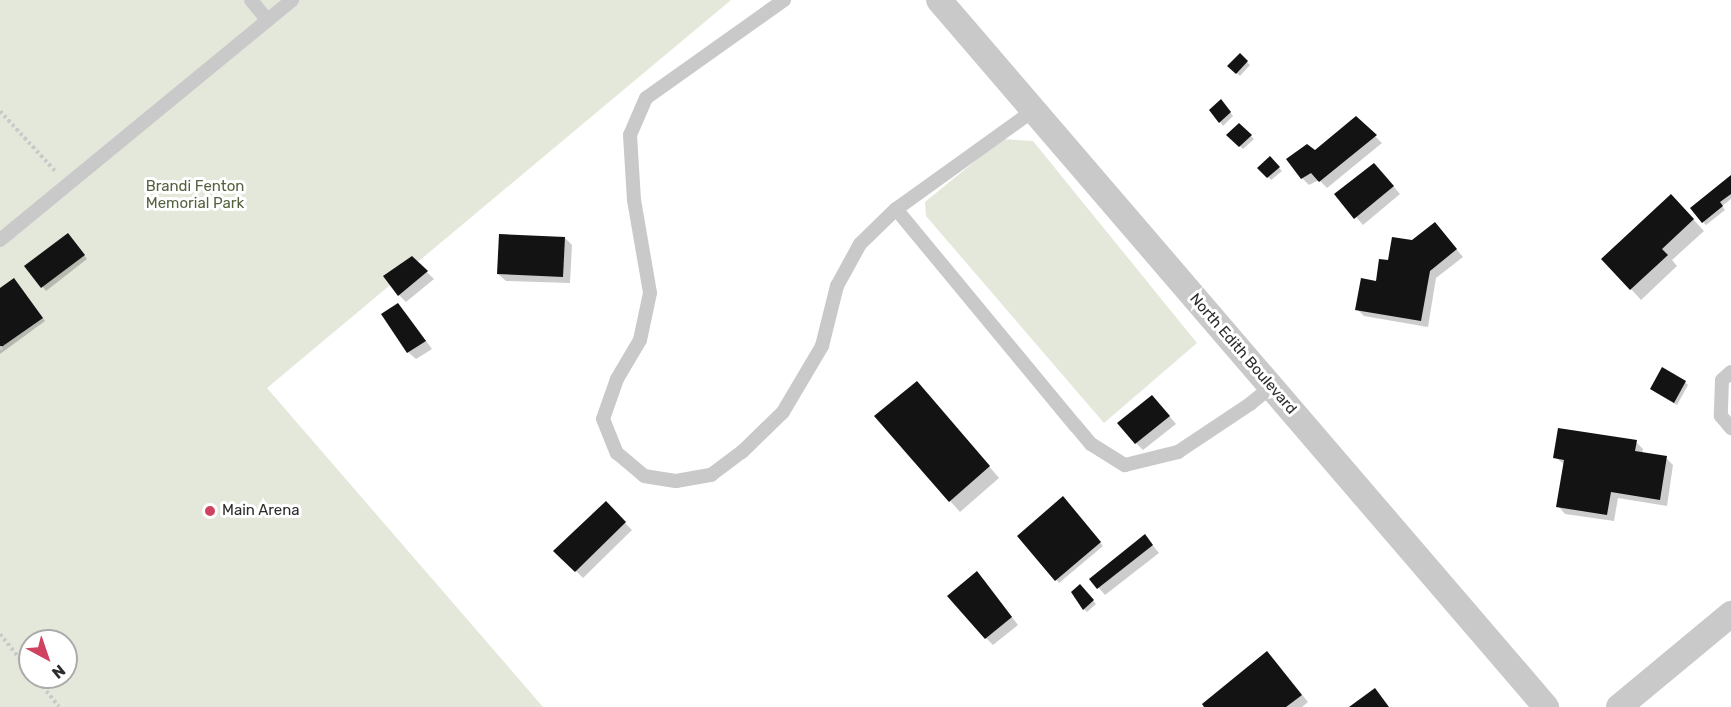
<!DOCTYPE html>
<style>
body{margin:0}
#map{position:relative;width:1731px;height:707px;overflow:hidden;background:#fff;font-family:Rubik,sans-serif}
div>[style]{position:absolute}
.green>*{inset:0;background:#e4e8db}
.shadow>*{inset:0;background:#0003}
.building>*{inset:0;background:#131313}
.path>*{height:4px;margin-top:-2px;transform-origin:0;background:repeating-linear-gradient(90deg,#c9c9c9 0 3px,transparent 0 6px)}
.service>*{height:14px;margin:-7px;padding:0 7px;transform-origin:7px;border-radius:7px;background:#c9c9c9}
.minor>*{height:26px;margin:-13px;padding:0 13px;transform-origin:13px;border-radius:13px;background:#c9c9c9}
.dots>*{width:16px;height:16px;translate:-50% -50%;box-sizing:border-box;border:3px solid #fff;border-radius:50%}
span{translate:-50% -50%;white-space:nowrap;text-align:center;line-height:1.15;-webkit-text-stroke:6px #fff;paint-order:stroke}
.park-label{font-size:15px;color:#556240}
.street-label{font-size:15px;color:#2c2c2c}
.poi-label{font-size:15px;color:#2c2c2c}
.left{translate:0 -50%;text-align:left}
.north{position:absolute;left:18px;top:629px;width:60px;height:60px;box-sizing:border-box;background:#fff;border:2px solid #ababab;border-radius:50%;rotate:140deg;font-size:16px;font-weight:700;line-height:24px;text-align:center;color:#2c2c2c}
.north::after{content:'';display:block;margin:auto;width:21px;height:27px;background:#cf4361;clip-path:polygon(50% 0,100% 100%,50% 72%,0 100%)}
</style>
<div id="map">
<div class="green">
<div style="clip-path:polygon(evenodd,0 0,731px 0,267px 388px,543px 707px,0 707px,0 0,30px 641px,66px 641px,66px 677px,30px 677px,30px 641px)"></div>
<div style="clip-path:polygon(1002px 139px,1033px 141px,1197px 343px,1104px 423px,926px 216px,925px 202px)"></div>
</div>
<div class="shadow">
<div style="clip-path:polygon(1240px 55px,1250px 65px,1240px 76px,1229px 66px)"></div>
<div style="clip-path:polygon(1224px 104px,1233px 116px,1223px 126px,1211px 110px)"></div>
<div style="clip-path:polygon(1356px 118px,1382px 143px,1327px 188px,1319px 180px,1309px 185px,1302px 178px,1315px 152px)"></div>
<div style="clip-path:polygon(1239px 125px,1254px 139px,1243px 149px,1228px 135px)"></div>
<div style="clip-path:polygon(1270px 158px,1282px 171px,1271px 180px,1259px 168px)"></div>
<div style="clip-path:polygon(1381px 172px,1400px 194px,1363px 225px,1336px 194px)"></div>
<div style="clip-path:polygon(1731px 177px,1731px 199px,1722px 206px,1725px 210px,1706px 225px,1703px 222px)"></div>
<div style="clip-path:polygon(1682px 207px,1704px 231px,1672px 260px,1677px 266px,1641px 300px,1631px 289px)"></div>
<div style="clip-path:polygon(1435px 224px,1463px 257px,1436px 278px,1428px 327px,1364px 316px,1357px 309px,1389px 262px)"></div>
<div style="clip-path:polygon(71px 238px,87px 259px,46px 291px,26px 266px)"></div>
<div style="clip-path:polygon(565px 238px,572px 245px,570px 283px,506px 281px,498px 274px)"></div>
<div style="clip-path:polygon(412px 258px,434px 279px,406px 302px,399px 295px)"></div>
<div style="clip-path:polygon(17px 283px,45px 321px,0 354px,0 290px)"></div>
<div style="clip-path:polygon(405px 312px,432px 349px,416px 359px,408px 352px)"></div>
<div style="clip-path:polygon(1685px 382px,1688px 385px,1677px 405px,1655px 392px)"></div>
<div style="clip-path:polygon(928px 394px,999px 478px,960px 512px,876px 417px)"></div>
<div style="clip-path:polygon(1159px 404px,1176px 424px,1143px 450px,1136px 443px)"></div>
<div style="clip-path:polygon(1636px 442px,1643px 449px,1642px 454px,1666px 458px,1673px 465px,1667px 506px,1618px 498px,1614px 521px,1565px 514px,1558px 506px,1565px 465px,1555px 457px)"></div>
<div style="clip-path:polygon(1066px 501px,1103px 546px,1059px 583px,1019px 536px)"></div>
<div style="clip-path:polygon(605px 503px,632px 530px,583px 578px,556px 551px)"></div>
<div style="clip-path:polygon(1145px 536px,1159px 553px,1105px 595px,1091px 579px)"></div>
<div style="clip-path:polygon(984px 580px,1018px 625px,993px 645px,986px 638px)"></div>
<div style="clip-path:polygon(1080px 586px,1096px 604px,1087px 612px,1084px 609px)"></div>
<div style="clip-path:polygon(1274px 660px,1308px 702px,1302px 707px,1206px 707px)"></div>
</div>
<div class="building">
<div style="clip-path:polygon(1240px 53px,1248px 61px,1236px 74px,1227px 66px)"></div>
<div style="clip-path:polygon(1221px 99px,1231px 112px,1219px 123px,1209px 110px)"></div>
<div style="clip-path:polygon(1356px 116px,1377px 135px,1319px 182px,1311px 173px,1301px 179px,1286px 159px,1307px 144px,1315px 150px)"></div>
<div style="clip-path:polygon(1239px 123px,1252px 135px,1239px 147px,1226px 135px)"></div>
<div style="clip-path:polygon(1270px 156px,1280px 167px,1267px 178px,1257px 168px)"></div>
<div style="clip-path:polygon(1374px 163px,1394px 186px,1354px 219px,1334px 194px)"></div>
<div style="clip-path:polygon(1731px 175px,1731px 194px,1720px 202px,1723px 206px,1702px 223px,1690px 208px)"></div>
<div style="clip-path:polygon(1671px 194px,1694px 219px,1662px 249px,1668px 255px,1630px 290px,1601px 259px)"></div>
<div style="clip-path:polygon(1435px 222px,1457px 249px,1430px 271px,1421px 321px,1355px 310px,1361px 278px,1376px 281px,1379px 259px,1388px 260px,1392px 237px,1412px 240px)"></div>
<div style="clip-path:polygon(68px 233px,85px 255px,41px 288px,24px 266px)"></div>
<div style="clip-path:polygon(499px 234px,565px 237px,563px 277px,497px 274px)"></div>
<div style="clip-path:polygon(412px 256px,428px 271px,398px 296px,383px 276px)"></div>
<div style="clip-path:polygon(14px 278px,43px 318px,0 348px,0 288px)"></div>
<div style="clip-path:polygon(398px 303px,426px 341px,407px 353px,381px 314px)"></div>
<div style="clip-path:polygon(1662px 367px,1686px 381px,1674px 403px,1650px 389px)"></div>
<div style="clip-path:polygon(917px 381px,990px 466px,949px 502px,874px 416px)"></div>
<div style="clip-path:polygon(1152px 395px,1170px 416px,1135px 444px,1117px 423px)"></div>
<div style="clip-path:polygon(1558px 428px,1637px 440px,1635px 451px,1667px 456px,1660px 500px,1611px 492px,1607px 515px,1556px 507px,1564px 460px,1553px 458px)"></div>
<div style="clip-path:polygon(1063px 496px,1101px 542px,1055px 581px,1017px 536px)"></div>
<div style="clip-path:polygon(606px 501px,626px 522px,575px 572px,553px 551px)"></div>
<div style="clip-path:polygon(1145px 534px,1153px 545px,1097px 589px,1089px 579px)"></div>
<div style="clip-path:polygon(977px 571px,1012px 617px,985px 639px,947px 596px)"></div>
<div style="clip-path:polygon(1080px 584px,1094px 600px,1083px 610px,1071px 592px)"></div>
<div style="clip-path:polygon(1267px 651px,1302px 695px,1286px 707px,1204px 707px,1202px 704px)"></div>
<div style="clip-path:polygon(1375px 688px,1389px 707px,1349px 707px)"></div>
</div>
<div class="path">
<div style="left:0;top:111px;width:81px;rotate:47.5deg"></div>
<div style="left:0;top:349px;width:6px;rotate:-39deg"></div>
<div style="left:0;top:634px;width:48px;rotate:51deg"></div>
<div style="left:35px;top:677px;width:38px;rotate:51deg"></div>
</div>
<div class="service">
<div style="left:251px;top:0;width:26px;rotate:51deg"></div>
<div style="left:784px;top:0;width:169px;rotate:144.6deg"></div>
<div style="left:646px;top:98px;width:40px;rotate:113.4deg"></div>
<div style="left:630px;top:135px;width:65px;rotate:86.5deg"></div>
<div style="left:634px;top:200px;width:94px;rotate:80.2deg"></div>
<div style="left:650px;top:293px;width:48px;rotate:102deg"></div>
<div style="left:640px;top:340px;width:45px;rotate:120.5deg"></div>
<div style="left:617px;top:379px;width:42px;rotate:109.3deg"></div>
<div style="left:603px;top:419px;width:37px;rotate:68deg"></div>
<div style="left:617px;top:453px;width:35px;rotate:40deg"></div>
<div style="left:644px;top:476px;width:32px;rotate:9deg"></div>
<div style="left:676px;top:481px;width:36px;rotate:-10deg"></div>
<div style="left:711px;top:475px;width:39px;rotate:-37deg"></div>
<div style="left:742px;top:452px;width:57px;rotate:-44.3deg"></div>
<div style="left:783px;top:412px;width:77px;rotate:-59.4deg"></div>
<div style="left:822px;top:346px;width:62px;rotate:-76deg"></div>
<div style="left:837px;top:286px;width:48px;rotate:-61.3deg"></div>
<div style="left:860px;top:244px;width:50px;rotate:-44.2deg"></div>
<div style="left:1034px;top:110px;width:170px;rotate:144.3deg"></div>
<div style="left:896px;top:209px;width:281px;rotate:50.4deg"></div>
<div style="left:1075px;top:425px;width:25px;rotate:50deg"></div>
<div style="left:1091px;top:444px;width:40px;rotate:32deg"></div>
<div style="left:1125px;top:465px;width:55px;rotate:-13.8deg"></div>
<div style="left:1178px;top:452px;width:87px;rotate:-33.7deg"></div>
<div style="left:1250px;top:404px;width:27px;rotate:-39deg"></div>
<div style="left:0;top:240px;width:378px;rotate:-39.4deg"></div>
<div style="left:1731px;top:372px;width:12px;rotate:138deg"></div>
<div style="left:1722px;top:380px;width:36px;rotate:92deg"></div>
<div style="left:1721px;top:416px;width:16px;rotate:50deg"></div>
</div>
<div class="minor">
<div style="left:939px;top:0;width:932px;rotate:49.35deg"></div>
<div style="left:1619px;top:707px;width:146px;rotate:-39.7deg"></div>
</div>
<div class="dots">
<div style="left:210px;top:511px;background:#cf4361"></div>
</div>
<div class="park-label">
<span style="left:195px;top:195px">Brandi Fenton<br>Memorial Park</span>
</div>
<div class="street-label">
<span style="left:1243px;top:354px;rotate:49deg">North Edith Boulevard</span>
</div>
<div class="poi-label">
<span class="left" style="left:222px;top:511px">Main Arena</span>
</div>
<div class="north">N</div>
</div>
